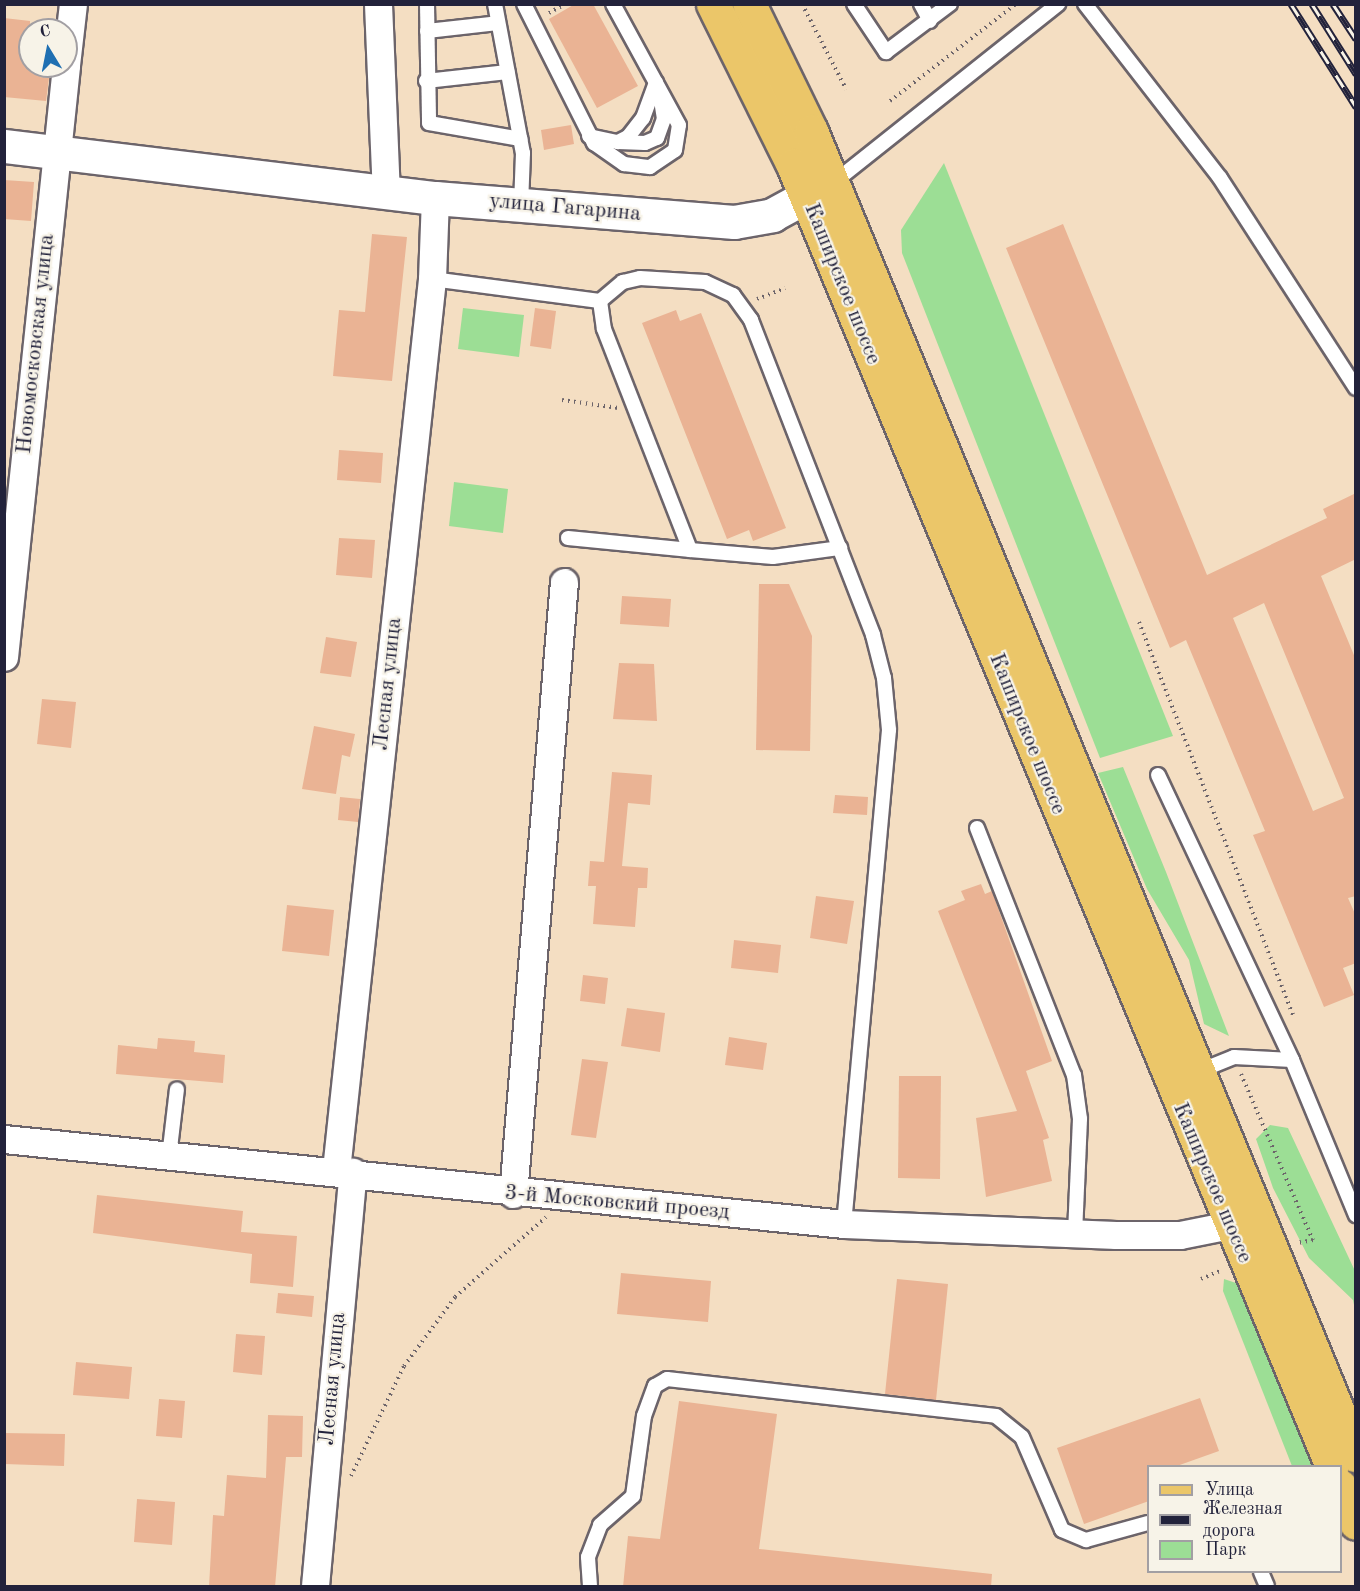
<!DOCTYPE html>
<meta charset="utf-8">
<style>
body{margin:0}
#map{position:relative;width:1360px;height:1591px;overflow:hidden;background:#f4dec2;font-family:"Old Standard TT",serif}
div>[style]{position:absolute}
.green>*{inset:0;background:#9cde95}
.building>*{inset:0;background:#eab394}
.path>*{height:4px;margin-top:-2px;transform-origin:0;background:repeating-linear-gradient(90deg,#6c646a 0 1.5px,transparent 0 6px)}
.roads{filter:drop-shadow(2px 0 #6c646a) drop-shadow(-2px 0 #6c646a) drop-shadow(0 2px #6c646a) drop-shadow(0 -2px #6c646a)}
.service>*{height:14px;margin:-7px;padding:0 7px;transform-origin:7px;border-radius:7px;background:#fff}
.minor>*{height:27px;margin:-13.5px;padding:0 13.5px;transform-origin:13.5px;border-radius:13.5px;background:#fff}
.tertiary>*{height:33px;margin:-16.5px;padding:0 16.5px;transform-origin:16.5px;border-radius:16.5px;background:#fff}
.primary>*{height:33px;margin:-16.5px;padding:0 16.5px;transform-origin:16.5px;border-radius:16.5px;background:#ebc669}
.rail>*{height:7px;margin-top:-3.5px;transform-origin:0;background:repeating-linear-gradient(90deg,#f7f3e8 0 14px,#22223b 0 28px);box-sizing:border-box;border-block:2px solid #22223b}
span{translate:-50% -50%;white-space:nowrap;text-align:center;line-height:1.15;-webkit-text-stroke:4.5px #f7f3e8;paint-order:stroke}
.street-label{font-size:22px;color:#22223b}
.frame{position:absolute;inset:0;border:6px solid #22223b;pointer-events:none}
.legend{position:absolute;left:1147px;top:1465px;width:195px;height:108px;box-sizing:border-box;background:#f7f3e8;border:2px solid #a29fa3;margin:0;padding:8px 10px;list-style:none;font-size:18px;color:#22223b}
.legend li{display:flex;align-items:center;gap:12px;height:30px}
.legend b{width:30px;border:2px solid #a29fa3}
.north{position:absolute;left:18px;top:18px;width:60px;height:60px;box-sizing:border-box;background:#f7f3e8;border:2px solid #a29fa3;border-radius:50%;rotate:350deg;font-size:16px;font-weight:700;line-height:24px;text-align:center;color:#22223b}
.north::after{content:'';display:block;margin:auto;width:21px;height:27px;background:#1f6fb2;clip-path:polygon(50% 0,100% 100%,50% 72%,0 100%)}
</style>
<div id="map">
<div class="green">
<div style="clip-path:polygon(944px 163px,1173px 736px,1100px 758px,902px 253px,901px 230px)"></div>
<div style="clip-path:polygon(463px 308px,524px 315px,519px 357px,458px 349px)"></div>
<div style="clip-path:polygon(454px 482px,508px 489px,503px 533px,449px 526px)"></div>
<div style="clip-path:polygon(1123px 767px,1166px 872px,1229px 1036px,1204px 1024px,1189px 960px,1147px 889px,1098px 773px)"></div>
<div style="clip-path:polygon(1270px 1125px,1288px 1128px,1355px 1271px,1355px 1310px,1353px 1300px,1309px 1258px,1273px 1188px,1256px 1139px)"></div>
<div style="clip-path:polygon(1224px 1279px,1239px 1284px,1315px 1466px,1292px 1466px,1223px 1291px)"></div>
</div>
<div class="building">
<div style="clip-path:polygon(575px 4px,593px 4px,638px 86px,597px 108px,549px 19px)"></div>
<div style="clip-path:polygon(4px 18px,30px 21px,30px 66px,41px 66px,40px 77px,49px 78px,46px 101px,4px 97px)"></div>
<div style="clip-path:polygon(571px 125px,574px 144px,544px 150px,541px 130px)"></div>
<div style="clip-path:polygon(4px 180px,34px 182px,31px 221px,4px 219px)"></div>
<div style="clip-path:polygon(evenodd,1063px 224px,1207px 575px,1327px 518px,1323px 509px,1356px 493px,1356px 559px,1321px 576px,1356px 660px,1356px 896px,1348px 898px,1356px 916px,1356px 963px,1343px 968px,1354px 995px,1324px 1007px,1253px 835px,1265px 831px,1186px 640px,1170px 648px,1006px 248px,1063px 224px,1264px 603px,1344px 798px,1313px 811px,1233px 618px,1264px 603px)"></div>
<div style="clip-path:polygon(372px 234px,407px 237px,392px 381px,333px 376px,339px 310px,365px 312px)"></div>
<div style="clip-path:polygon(535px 308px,556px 311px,551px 349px,530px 346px)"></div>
<div style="clip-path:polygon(676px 310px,680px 321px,701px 313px,786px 528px,753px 541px,749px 530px,727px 539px,642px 323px)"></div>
<div style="clip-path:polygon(339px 450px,383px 453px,381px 483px,337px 480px)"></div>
<div style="clip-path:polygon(339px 538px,375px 540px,372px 578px,336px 575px)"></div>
<div style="clip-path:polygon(759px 584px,789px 584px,812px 636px,810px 751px,756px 750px)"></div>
<div style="clip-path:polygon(622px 596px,671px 599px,669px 627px,620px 624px)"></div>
<div style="clip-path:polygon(326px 637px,357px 642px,351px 677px,320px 673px)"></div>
<div style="clip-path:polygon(619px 663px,654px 664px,657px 721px,613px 719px)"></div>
<div style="clip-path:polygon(42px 699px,76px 702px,71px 748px,37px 744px)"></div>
<div style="clip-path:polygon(314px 726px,355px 734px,350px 757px,342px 755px,336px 794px,302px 789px)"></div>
<div style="clip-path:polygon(612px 772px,652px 775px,650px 805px,628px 803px,622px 866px,648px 868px,647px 888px,638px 888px,635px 927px,593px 924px,596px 886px,588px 886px,590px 861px,604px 862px)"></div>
<div style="clip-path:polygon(835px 795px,868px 797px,867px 815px,833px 813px)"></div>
<div style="clip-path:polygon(340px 797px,360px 799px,358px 822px,338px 820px)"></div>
<div style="clip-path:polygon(981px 884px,985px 894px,992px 891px,1052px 1061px,1026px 1071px,1049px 1138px,1043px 1140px,1052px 1181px,986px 1197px,976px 1118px,1017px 1111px,938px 911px,965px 900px,961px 891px)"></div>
<div style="clip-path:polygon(816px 896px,854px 901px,847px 944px,810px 938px)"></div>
<div style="clip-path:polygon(287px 905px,334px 910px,329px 956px,282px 951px)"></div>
<div style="clip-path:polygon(734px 940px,781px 945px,778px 973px,731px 968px)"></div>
<div style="clip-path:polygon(583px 975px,608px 978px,605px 1004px,580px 1001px)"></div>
<div style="clip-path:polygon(627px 1008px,665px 1013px,660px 1052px,621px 1046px)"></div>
<div style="clip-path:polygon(729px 1037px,767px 1043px,763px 1070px,725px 1065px)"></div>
<div style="clip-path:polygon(158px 1038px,195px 1041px,194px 1052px,225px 1055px,223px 1083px,116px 1074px,118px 1045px,157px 1049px)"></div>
<div style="clip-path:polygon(582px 1059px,608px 1062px,596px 1138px,571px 1135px)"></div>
<div style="clip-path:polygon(899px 1076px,941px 1076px,940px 1179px,898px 1178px)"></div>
<div style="clip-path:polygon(97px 1195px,243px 1211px,241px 1232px,297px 1236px,293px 1287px,250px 1283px,252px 1254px,93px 1233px)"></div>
<div style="clip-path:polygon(621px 1273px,711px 1281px,708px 1322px,617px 1314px)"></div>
<div style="clip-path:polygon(897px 1279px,948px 1284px,936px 1400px,885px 1394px)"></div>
<div style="clip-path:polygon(278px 1293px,314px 1296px,312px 1317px,276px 1313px)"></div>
<div style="clip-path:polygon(236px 1334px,265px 1336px,262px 1375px,233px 1372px)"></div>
<div style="clip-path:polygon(76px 1362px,132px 1367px,129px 1399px,73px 1395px)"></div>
<div style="clip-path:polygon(1200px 1398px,1219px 1451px,1174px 1467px,1149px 1467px,1149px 1501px,1084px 1524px,1057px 1448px)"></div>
<div style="clip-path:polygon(159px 1399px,185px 1401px,182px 1438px,156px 1436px)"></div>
<div style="clip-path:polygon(679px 1401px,777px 1414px,759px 1549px,992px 1574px,991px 1587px,623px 1587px,628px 1536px,660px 1539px)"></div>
<div style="clip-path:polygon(268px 1415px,303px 1416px,302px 1457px,286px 1457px,275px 1587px,209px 1587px,213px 1515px,224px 1516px,227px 1475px,266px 1478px)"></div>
<div style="clip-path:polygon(4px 1433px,65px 1434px,64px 1466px,4px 1464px)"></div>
<div style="clip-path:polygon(137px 1499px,175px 1502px,172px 1545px,134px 1542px)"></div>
</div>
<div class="path">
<div style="left:802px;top:4px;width:96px;rotate:62.6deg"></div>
<div style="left:549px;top:13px;width:18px;rotate:-29deg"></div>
<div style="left:890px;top:101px;width:159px;rotate:-37.6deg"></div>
<div style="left:757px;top:299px;width:30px;rotate:-21deg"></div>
<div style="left:562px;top:400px;width:57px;rotate:8.1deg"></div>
<div style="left:1139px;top:622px;width:425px;rotate:68.6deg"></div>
<div style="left:1241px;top:1074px;width:181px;rotate:66.6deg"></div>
<div style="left:1313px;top:1240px;width:16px;rotate:169deg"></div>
<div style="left:1201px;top:1279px;width:23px;rotate:-23deg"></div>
<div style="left:351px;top:1476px;width:122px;rotate:-64.3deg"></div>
<div style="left:404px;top:1366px;width:86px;rotate:-53.5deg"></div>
<div style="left:455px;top:1297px;width:121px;rotate:-41.3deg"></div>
</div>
<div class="roads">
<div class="service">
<div style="left:427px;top:4px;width:119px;rotate:89deg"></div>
<div style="left:429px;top:123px;width:93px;rotate:9.9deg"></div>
<div style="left:495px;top:4px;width:152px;rotate:79.4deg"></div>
<div style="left:523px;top:153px;width:52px;rotate:92.2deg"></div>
<div style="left:524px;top:4px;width:156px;rotate:63.3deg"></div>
<div style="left:594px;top:143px;width:37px;rotate:35deg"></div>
<div style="left:624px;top:164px;width:26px;rotate:7deg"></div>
<div style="left:650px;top:167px;width:30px;rotate:-34deg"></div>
<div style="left:675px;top:150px;width:25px;rotate:-81deg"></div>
<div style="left:679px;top:125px;width:138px;rotate:-118.6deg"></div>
<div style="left:854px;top:4px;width:58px;rotate:56.3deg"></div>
<div style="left:886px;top:52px;width:80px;rotate:-36.9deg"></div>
<div style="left:921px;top:4px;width:19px;rotate:62deg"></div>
<div style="left:1085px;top:4px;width:220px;rotate:52.2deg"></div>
<div style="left:1220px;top:178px;width:250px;rotate:57.1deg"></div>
<div style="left:427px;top:31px;width:71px;rotate:-6.4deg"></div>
<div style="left:426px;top:81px;width:82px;rotate:-6.3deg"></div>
<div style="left:589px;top:136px;width:30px;rotate:12deg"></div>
<div style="left:618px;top:142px;width:11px;rotate:-27deg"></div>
<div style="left:628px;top:137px;width:24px;rotate:-52deg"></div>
<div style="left:643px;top:118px;width:38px;rotate:-70deg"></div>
<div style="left:618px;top:142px;width:27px;rotate:2deg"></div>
<div style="left:645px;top:143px;width:13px;rotate:-23deg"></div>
<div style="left:657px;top:138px;width:20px;rotate:-70deg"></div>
<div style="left:664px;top:119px;width:24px;rotate:-99deg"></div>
<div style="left:833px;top:183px;width:288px;rotate:-38.5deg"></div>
<div style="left:432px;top:279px;width:169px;rotate:7.5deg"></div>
<div style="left:600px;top:301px;width:30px;rotate:-40deg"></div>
<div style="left:623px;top:282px;width:17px;rotate:-13deg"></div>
<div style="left:640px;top:278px;width:65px;rotate:3.5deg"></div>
<div style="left:705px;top:282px;width:31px;rotate:25deg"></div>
<div style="left:733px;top:295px;width:31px;rotate:54deg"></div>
<div style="left:751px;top:320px;width:338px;rotate:68.8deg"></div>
<div style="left:873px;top:635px;width:44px;rotate:75.7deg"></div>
<div style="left:884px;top:678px;width:52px;rotate:84.5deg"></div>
<div style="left:889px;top:730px;width:496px;rotate:95.2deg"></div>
<div style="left:600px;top:301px;width:28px;rotate:82deg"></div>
<div style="left:604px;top:329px;width:237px;rotate:68.7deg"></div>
<div style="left:690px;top:550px;width:83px;rotate:4.8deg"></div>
<div style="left:773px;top:557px;width:68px;rotate:-7.7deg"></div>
<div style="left:568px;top:538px;width:123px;rotate:5.6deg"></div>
<div style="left:1158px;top:775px;width:315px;rotate:64.8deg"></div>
<div style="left:1292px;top:1060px;width:168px;rotate:67.6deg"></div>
<div style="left:977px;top:828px;width:265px;rotate:68.6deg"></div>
<div style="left:1074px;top:1075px;width:44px;rotate:82.2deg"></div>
<div style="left:1080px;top:1119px;width:116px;rotate:92.5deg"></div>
<div style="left:1197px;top:1072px;width:40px;rotate:-22deg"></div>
<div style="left:1234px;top:1057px;width:58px;rotate:3deg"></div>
<div style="left:169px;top:1157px;width:68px;rotate:-83.3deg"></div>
<div style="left:1261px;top:1572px;width:15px;rotate:67deg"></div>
<div style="left:590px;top:1586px;width:29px;rotate:-94deg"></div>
<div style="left:588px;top:1557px;width:34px;rotate:-69deg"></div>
<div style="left:600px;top:1525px;width:44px;rotate:-41.3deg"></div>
<div style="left:633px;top:1496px;width:81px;rotate:-82.2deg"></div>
<div style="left:644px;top:1416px;width:32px;rotate:-70deg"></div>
<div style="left:655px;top:1386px;width:14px;rotate:-30deg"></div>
<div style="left:667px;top:1379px;width:331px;rotate:6.4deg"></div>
<div style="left:996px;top:1416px;width:33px;rotate:39deg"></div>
<div style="left:1022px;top:1437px;width:101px;rotate:66.7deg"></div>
<div style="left:1062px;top:1530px;width:26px;rotate:23deg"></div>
<div style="left:1086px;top:1540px;width:64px;rotate:-15.3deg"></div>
</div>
<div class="minor">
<div style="left:378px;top:4px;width:188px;rotate:87.6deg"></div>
<div style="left:66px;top:65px;width:61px;rotate:-83.5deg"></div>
<div style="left:4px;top:657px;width:594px;rotate:-84.01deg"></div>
<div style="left:4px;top:1139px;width:844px;rotate:5.78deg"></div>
<div style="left:844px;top:1224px;width:272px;rotate:2.3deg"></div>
<div style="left:1116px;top:1235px;width:64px"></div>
<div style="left:1180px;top:1235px;width:51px;rotate:-11.3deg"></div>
<div style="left:336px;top:1170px;width:896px;rotate:-83.85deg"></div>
<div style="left:432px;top:279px;width:81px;rotate:-87.9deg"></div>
<div style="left:513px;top:1194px;width:614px;rotate:-85.24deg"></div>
<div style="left:315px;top:1586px;width:416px;rotate:-84.8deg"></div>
</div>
<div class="tertiary">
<div style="left:4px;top:146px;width:434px;rotate:6.9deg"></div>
<div style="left:435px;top:198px;width:300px;rotate:4.6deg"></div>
<div style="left:734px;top:222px;width:39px;rotate:-10deg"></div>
<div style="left:772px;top:215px;width:67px;rotate:-28.5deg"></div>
</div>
<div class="primary">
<div style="left:713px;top:4px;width:180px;rotate:63.6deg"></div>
<div style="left:793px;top:165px;width:1408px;rotate:67.5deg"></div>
<div style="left:749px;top:4px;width:141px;rotate:64deg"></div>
<div style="left:811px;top:131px;width:1432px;rotate:67.63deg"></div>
<div style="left:1340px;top:1486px;width:40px;rotate:66.6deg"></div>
</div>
</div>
<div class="rail">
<div style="left:1291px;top:4px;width:122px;rotate:57.7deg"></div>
<div style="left:1312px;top:4px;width:83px;rotate:57.8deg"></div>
<div style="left:1333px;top:4px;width:42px;rotate:56.7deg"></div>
</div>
<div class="street-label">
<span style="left:565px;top:208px;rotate:5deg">улица Гагарина</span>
<span style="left:842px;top:284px;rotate:68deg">Каширское шоссе</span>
<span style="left:36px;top:344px;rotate:-84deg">Новомосковская улица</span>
<span style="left:388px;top:684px;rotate:-84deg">Лесная улица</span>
<span style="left:1027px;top:734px;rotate:68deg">Каширское шоссе</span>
<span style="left:1212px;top:1183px;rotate:67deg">Каширское шоссе</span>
<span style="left:617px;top:1203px;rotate:5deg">3-й Московский проезд</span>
<span style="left:333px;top:1379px;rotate:-85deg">Лесная улица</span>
</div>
<div class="frame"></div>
<ul class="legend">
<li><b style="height:8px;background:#ebc669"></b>Улица</li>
<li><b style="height:8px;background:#22223b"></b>Железная дорога</li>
<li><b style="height:16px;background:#9cde95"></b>Парк</li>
</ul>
<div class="north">С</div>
</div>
